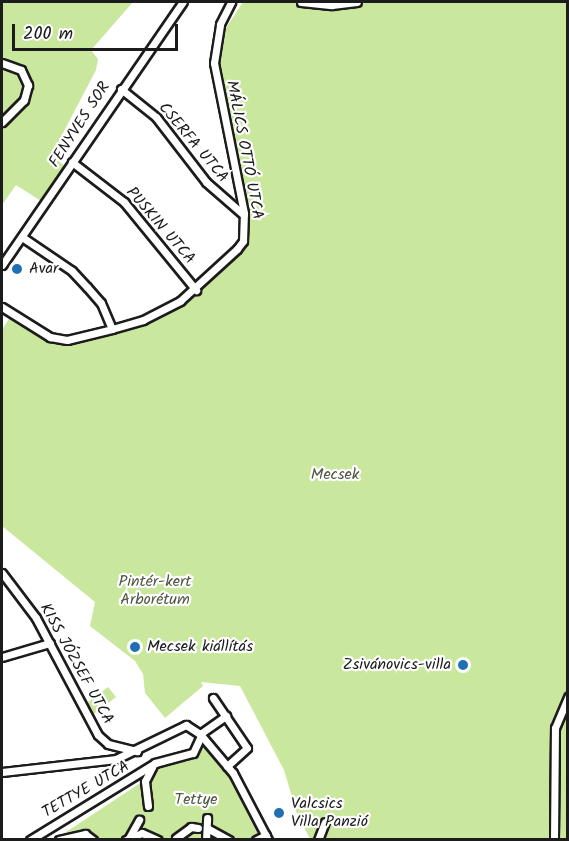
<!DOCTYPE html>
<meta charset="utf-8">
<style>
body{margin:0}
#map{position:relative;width:569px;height:841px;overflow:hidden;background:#fff;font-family:Kalam,sans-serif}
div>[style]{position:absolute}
.green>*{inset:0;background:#cae79e}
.roads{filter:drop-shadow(2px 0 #1c1c1c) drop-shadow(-2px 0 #1c1c1c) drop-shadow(0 2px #1c1c1c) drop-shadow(0 -2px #1c1c1c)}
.minor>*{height:7px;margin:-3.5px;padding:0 3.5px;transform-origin:3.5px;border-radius:3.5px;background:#fff}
.dots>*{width:16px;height:16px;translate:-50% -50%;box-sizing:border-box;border:3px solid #fff;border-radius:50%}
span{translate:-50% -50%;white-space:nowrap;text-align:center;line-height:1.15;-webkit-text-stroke:4.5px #fff;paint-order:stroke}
.street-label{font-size:16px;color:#1c1c1c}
.poi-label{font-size:16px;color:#1c1c1c}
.left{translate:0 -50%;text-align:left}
.right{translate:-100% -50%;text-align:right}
.park-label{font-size:16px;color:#505943}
.frame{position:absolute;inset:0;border:3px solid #1c1c1c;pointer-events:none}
.scale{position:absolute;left:12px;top:24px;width:166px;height:27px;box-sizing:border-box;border:3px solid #1c1c1c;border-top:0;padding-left:8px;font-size:18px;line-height:21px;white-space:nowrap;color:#1c1c1c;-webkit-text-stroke:4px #fff;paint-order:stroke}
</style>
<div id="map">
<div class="green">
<div style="clip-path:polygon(2px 2px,133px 2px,91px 50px,98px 59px,96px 70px,51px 156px,65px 166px,41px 201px,16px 185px,2px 205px)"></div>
<div style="clip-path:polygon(243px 2px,567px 2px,567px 839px,310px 839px,297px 814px,284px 770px,240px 686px,201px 682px,203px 686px,165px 718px,145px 693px,143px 674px,135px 661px,90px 626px,95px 602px,2px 526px,2px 330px,12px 314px,36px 331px,67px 340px,112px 329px,162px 311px,224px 267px,243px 241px,244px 213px,217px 82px,215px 45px)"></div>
<div style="clip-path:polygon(108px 687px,116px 697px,91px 716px,87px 703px)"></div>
<div style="clip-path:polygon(203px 744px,239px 791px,263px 840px,54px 840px,151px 776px,157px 766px,169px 761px,187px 762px)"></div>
</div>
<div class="roads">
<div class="minor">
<div style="left:301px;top:2px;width:31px;rotate:6deg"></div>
<div style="left:332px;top:5px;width:25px;rotate:-7deg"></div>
<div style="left:2px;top:63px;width:20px;rotate:20deg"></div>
<div style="left:21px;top:70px;width:17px;rotate:65deg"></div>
<div style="left:28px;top:85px;width:16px;rotate:105deg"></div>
<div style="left:24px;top:100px;width:31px;rotate:135deg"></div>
<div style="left:121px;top:89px;width:45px;rotate:38.7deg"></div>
<div style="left:156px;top:117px;width:82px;rotate:52.4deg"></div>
<div style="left:206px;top:182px;width:50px;rotate:41deg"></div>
<div style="left:72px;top:162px;width:66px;rotate:37.6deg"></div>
<div style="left:124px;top:202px;width:114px;rotate:50.7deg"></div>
<div style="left:22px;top:237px;width:60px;rotate:34.2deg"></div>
<div style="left:72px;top:271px;width:22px;rotate:47deg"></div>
<div style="left:87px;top:287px;width:21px;rotate:49deg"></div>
<div style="left:101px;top:303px;width:28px;rotate:67deg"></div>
<div style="left:2px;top:265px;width:319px;rotate:-55.5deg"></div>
<div style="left:2px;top:307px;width:57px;rotate:32deg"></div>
<div style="left:50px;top:337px;width:17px;rotate:10deg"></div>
<div style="left:67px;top:340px;width:46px;rotate:-13.7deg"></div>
<div style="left:112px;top:329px;width:32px;rotate:-16deg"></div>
<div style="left:143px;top:320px;width:42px;rotate:-27.2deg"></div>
<div style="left:180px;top:301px;width:77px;rotate:-42.4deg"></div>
<div style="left:237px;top:249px;width:10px;rotate:-53deg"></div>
<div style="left:243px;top:241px;width:28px;rotate:-88deg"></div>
<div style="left:244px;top:213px;width:153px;rotate:-101.3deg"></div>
<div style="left:214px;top:63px;width:39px;rotate:-81deg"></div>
<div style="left:220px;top:24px;width:25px;rotate:-63deg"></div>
<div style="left:2px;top:573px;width:56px;rotate:52.9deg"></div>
<div style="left:36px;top:618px;width:132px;rotate:62.1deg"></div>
<div style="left:98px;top:735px;width:13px;rotate:42deg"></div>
<div style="left:108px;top:744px;width:30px;rotate:14deg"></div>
<div style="left:2px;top:657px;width:50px;rotate:-16.3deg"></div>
<div style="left:213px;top:698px;width:60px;rotate:55.8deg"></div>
<div style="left:247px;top:748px;width:27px;rotate:138deg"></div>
<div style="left:200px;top:734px;width:32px;rotate:-35deg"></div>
<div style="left:2px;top:772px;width:115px;rotate:-6.5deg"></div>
<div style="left:116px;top:759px;width:78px;rotate:-25.9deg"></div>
<div style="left:186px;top:725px;width:17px;rotate:33deg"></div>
<div style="left:200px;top:734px;width:51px;rotate:49.8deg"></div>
<div style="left:233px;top:773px;width:76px;rotate:62.4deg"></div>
<div style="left:148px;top:806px;width:25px;rotate:-97deg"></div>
<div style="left:145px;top:781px;width:16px;rotate:-63deg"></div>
<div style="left:207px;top:828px;width:25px;rotate:29deg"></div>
<div style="left:129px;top:838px;width:21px;rotate:-61deg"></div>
<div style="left:176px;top:838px;width:19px;rotate:-36deg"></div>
<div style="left:191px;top:827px;width:7px;rotate:8deg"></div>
<div style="left:30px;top:840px;width:147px;rotate:-31.6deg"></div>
<div style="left:155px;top:763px;width:39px;rotate:-15deg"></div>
<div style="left:193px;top:753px;width:19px;rotate:-65deg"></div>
<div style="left:59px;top:840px;width:27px;rotate:-13deg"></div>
<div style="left:85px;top:834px;width:10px;rotate:37deg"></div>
<div style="left:126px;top:840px;width:17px;rotate:-24deg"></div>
<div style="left:142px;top:833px;width:17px;rotate:24deg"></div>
<div style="left:206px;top:840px;width:22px;rotate:-87deg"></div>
<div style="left:256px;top:840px;width:11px;rotate:-27deg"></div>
<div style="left:318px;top:840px;width:19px;rotate:-69deg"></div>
<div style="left:554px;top:840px;width:112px;rotate:-89.5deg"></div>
<div style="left:555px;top:728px;width:34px;rotate:-67deg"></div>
</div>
</div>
<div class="dots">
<div style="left:17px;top:269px;background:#1f6fb2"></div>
<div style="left:135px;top:647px;background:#1f6fb2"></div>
<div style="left:463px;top:665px;background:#1f6fb2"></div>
<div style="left:279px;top:813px;background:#1f6fb2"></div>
</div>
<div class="street-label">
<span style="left:80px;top:125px;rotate:-57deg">FENYVES SOR</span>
<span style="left:193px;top:143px;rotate:50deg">CSERFA UTCA</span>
<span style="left:244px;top:150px;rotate:79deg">MÁLICS OTTÓ UTCA</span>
<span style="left:160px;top:226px;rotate:49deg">PUSKIN UTCA</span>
<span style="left:76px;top:664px;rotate:61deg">KISS JÓZSEF UTCA</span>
<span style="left:86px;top:790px;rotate:-30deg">TETTYE UTCA</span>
</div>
<div class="poi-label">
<span class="left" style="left:29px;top:269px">Avar</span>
<span class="left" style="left:147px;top:647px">Mecsek kiállítás</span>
<span class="right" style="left:451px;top:665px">Zsivánovics-villa</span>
<span class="left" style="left:291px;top:813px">Valcsics<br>Villa Panzió</span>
</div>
<div class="park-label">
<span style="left:335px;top:475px">Mecsek</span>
<span style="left:155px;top:591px">Pintér-kert<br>Arborétum</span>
<span style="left:196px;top:800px">Tettye</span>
</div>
<div class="frame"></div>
<div class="scale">200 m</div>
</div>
